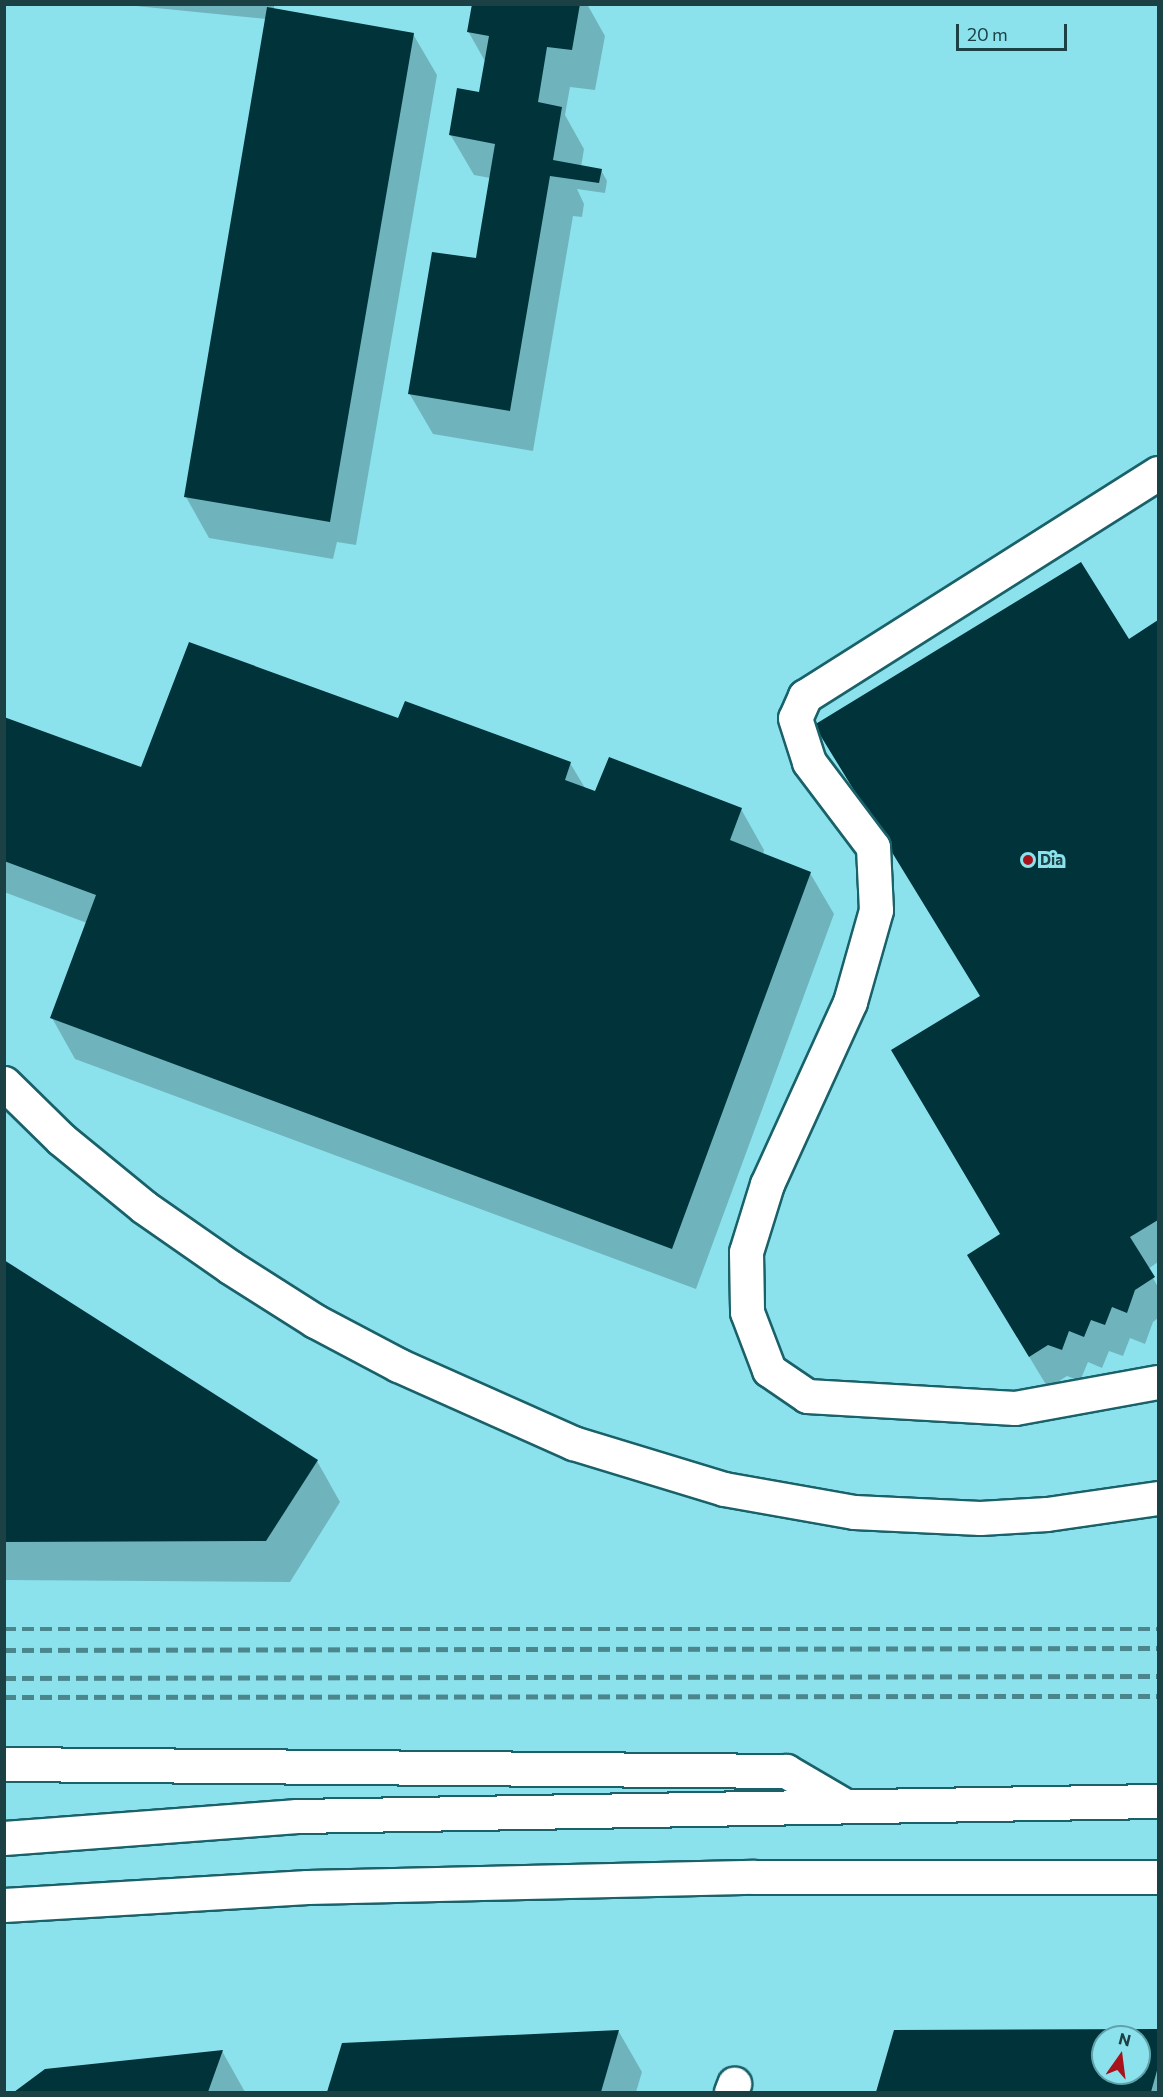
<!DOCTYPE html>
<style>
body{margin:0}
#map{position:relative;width:1163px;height:2097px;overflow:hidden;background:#8be2ed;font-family:Commissioner,sans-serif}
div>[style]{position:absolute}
.shadow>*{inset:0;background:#0003}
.building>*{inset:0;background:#00343a}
.roads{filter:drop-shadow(2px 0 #1a6169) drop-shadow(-2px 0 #1a6169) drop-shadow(0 2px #1a6169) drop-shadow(0 -2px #1a6169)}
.minor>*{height:33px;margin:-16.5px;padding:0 16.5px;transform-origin:16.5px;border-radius:16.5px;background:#fff}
.highway>*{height:33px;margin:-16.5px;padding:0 16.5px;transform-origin:16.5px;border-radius:16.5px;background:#fff}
.rail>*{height:4.5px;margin-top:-2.25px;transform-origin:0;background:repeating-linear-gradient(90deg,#4c868d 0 12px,transparent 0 18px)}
.dots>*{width:16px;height:16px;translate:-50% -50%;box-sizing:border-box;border:3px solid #8be2ed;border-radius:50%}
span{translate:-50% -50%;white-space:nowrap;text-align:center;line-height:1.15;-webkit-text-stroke:6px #8be2ed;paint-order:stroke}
.poi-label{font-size:15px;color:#1c4145;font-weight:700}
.left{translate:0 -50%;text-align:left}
.frame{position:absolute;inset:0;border:6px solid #1c4145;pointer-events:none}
.north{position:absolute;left:1091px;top:2025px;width:60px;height:60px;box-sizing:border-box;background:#8be2ed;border:2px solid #5fa2aa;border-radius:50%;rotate:14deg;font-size:16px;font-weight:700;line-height:24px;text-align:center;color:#1c4145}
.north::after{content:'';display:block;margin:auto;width:21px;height:27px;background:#a8121b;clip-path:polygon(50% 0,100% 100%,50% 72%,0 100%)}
.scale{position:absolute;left:956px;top:24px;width:111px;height:27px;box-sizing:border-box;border:3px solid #1c4145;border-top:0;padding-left:8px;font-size:18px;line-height:21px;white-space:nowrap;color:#1c4145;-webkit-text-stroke:4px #8be2ed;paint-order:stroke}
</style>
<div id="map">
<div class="shadow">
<div style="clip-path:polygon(116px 4px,274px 4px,274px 9px,413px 34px,437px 75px,356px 545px,337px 542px,333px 559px,209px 538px,186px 497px,267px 19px)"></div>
<div style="clip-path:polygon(473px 4px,587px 4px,605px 36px,595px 90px,570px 87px,565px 115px,584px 149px,581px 167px,601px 170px,607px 181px,605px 193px,577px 189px,584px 204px,582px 217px,573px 216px,533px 451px,433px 434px,409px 393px,477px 260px,490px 178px,474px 175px,450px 134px,480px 94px,486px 63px,468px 31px)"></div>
<div style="clip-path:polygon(1158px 622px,1158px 1262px,1148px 1269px,1158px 1287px,1158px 1318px,1153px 1322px,1145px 1344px,1130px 1338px,1123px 1356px,1109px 1351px,1102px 1368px,1088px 1362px,1080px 1381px,1067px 1376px,1048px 1388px,987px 1287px,1002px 1235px,981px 997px,1128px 641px)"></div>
<div style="clip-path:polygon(4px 718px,142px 769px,399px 720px,570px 763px,585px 788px,596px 793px,741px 809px,764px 850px,763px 855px,810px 873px,834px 914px,696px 1289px,75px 1059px,52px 1018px,87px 923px,4px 892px)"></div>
<div style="clip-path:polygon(4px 1262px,317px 1461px,340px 1502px,290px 1582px,4px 1580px)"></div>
<div style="clip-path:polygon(evenodd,1158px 2031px,1158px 2092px,877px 2092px,896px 2032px,1158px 2031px,1103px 2037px,1139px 2037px,1139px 2073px,1103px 2073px,1103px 2037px)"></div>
<div style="clip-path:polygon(619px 2032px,642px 2072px,636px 2092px,329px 2092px,343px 2045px)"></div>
<div style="clip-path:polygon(222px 2051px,245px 2092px,15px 2092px,46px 2070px)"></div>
</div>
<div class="building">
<div style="clip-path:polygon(472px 4px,580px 4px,572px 50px,547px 47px,538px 102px,562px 107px,553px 160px,602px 169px,599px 183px,550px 176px,510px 411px,408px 394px,432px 252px,476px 258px,478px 245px,495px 144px,449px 135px,457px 88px,479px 92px,489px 36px,467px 32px)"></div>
<div style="clip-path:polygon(267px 7px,414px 33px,330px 522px,184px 497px)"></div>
<div style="clip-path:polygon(1081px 562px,1129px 639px,1158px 620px,1158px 1220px,1130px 1237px,1155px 1277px,1135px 1290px,1127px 1313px,1112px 1307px,1105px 1325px,1091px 1320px,1084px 1337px,1069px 1331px,1062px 1350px,1048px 1345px,1029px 1357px,967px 1255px,1000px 1234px,891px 1050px,980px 996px,814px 725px)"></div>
<div style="clip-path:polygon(189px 642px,398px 718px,405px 701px,571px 762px,565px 780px,595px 791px,609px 757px,742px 808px,730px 840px,811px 872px,672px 1249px,50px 1018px,96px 895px,4px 861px,4px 717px,141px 767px)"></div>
<div style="clip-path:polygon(4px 1260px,318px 1460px,266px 1541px,4px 1542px)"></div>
<div style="clip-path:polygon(evenodd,1158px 2029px,1158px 2067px,1151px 2092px,876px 2092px,894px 2030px,1158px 2029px,1103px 2037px,1139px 2037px,1139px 2073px,1103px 2073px,1103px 2037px)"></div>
<div style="clip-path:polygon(619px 2030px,601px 2092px,327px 2092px,342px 2043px)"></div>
<div style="clip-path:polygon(223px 2050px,208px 2092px,14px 2092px,45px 2069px)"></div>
</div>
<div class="roads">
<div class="minor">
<div style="left:1158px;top:473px;width:418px;rotate:147.7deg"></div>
<div style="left:805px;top:696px;width:24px;rotate:114deg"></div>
<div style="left:795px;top:718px;width:46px;rotate:72.3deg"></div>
<div style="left:809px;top:762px;width:106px;rotate:53deg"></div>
<div style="left:873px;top:847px;width:63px;rotate:87.3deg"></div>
<div style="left:876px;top:910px;width:96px;rotate:105.8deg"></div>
<div style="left:850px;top:1002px;width:200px;rotate:114.5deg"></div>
<div style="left:767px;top:1184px;width:71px;rotate:107.2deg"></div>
<div style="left:746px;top:1252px;width:60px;rotate:89deg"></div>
<div style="left:747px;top:1312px;width:62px;rotate:69.2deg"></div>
<div style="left:769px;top:1370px;width:46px;rotate:34.4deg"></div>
<div style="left:807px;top:1396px;width:208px;rotate:3.3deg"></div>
<div style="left:1015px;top:1408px;width:145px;rotate:-10.3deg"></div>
<div style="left:4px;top:1083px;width:80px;rotate:44.5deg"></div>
<div style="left:61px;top:1139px;width:107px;rotate:39.3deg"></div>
<div style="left:144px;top:1207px;width:105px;rotate:34.9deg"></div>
<div style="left:230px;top:1267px;width:101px;rotate:32.4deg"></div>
<div style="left:315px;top:1321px;width:94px;rotate:27.9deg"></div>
<div style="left:398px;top:1365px;width:192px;rotate:24deg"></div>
<div style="left:573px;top:1443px;width:158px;rotate:16.9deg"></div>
<div style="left:724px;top:1489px;width:132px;rotate:10deg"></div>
<div style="left:854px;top:1512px;width:126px;rotate:2.7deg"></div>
<div style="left:980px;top:1518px;width:67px;rotate:-3.4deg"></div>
<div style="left:1047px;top:1514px;width:112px;rotate:-8.2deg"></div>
<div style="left:731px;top:2092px;width:9px;rotate:-69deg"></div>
</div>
<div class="highway">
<div style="left:4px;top:1764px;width:782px;rotate:0.51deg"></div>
<div style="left:786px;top:1771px;width:67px;rotate:30.4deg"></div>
<div style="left:4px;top:1838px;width:294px;rotate:-4.3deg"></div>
<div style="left:297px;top:1816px;width:861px;rotate:-1deg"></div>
<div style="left:4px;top:1905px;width:304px;rotate:-3.4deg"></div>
<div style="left:307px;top:1887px;width:447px;rotate:-1.3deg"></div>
<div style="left:754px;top:1877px;width:404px"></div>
</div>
</div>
<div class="rail">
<div style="left:4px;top:1629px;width:1154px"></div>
<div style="left:4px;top:1650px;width:1154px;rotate:-0.1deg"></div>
<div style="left:4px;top:1678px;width:1154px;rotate:-0.1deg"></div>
<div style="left:4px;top:1697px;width:1154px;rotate:-0.05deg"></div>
</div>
<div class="dots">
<div style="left:1028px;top:860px;background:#a8121b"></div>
</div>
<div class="poi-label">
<span class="left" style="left:1040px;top:860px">Dia</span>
</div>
<div class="frame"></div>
<div class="north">N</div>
<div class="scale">20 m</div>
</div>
